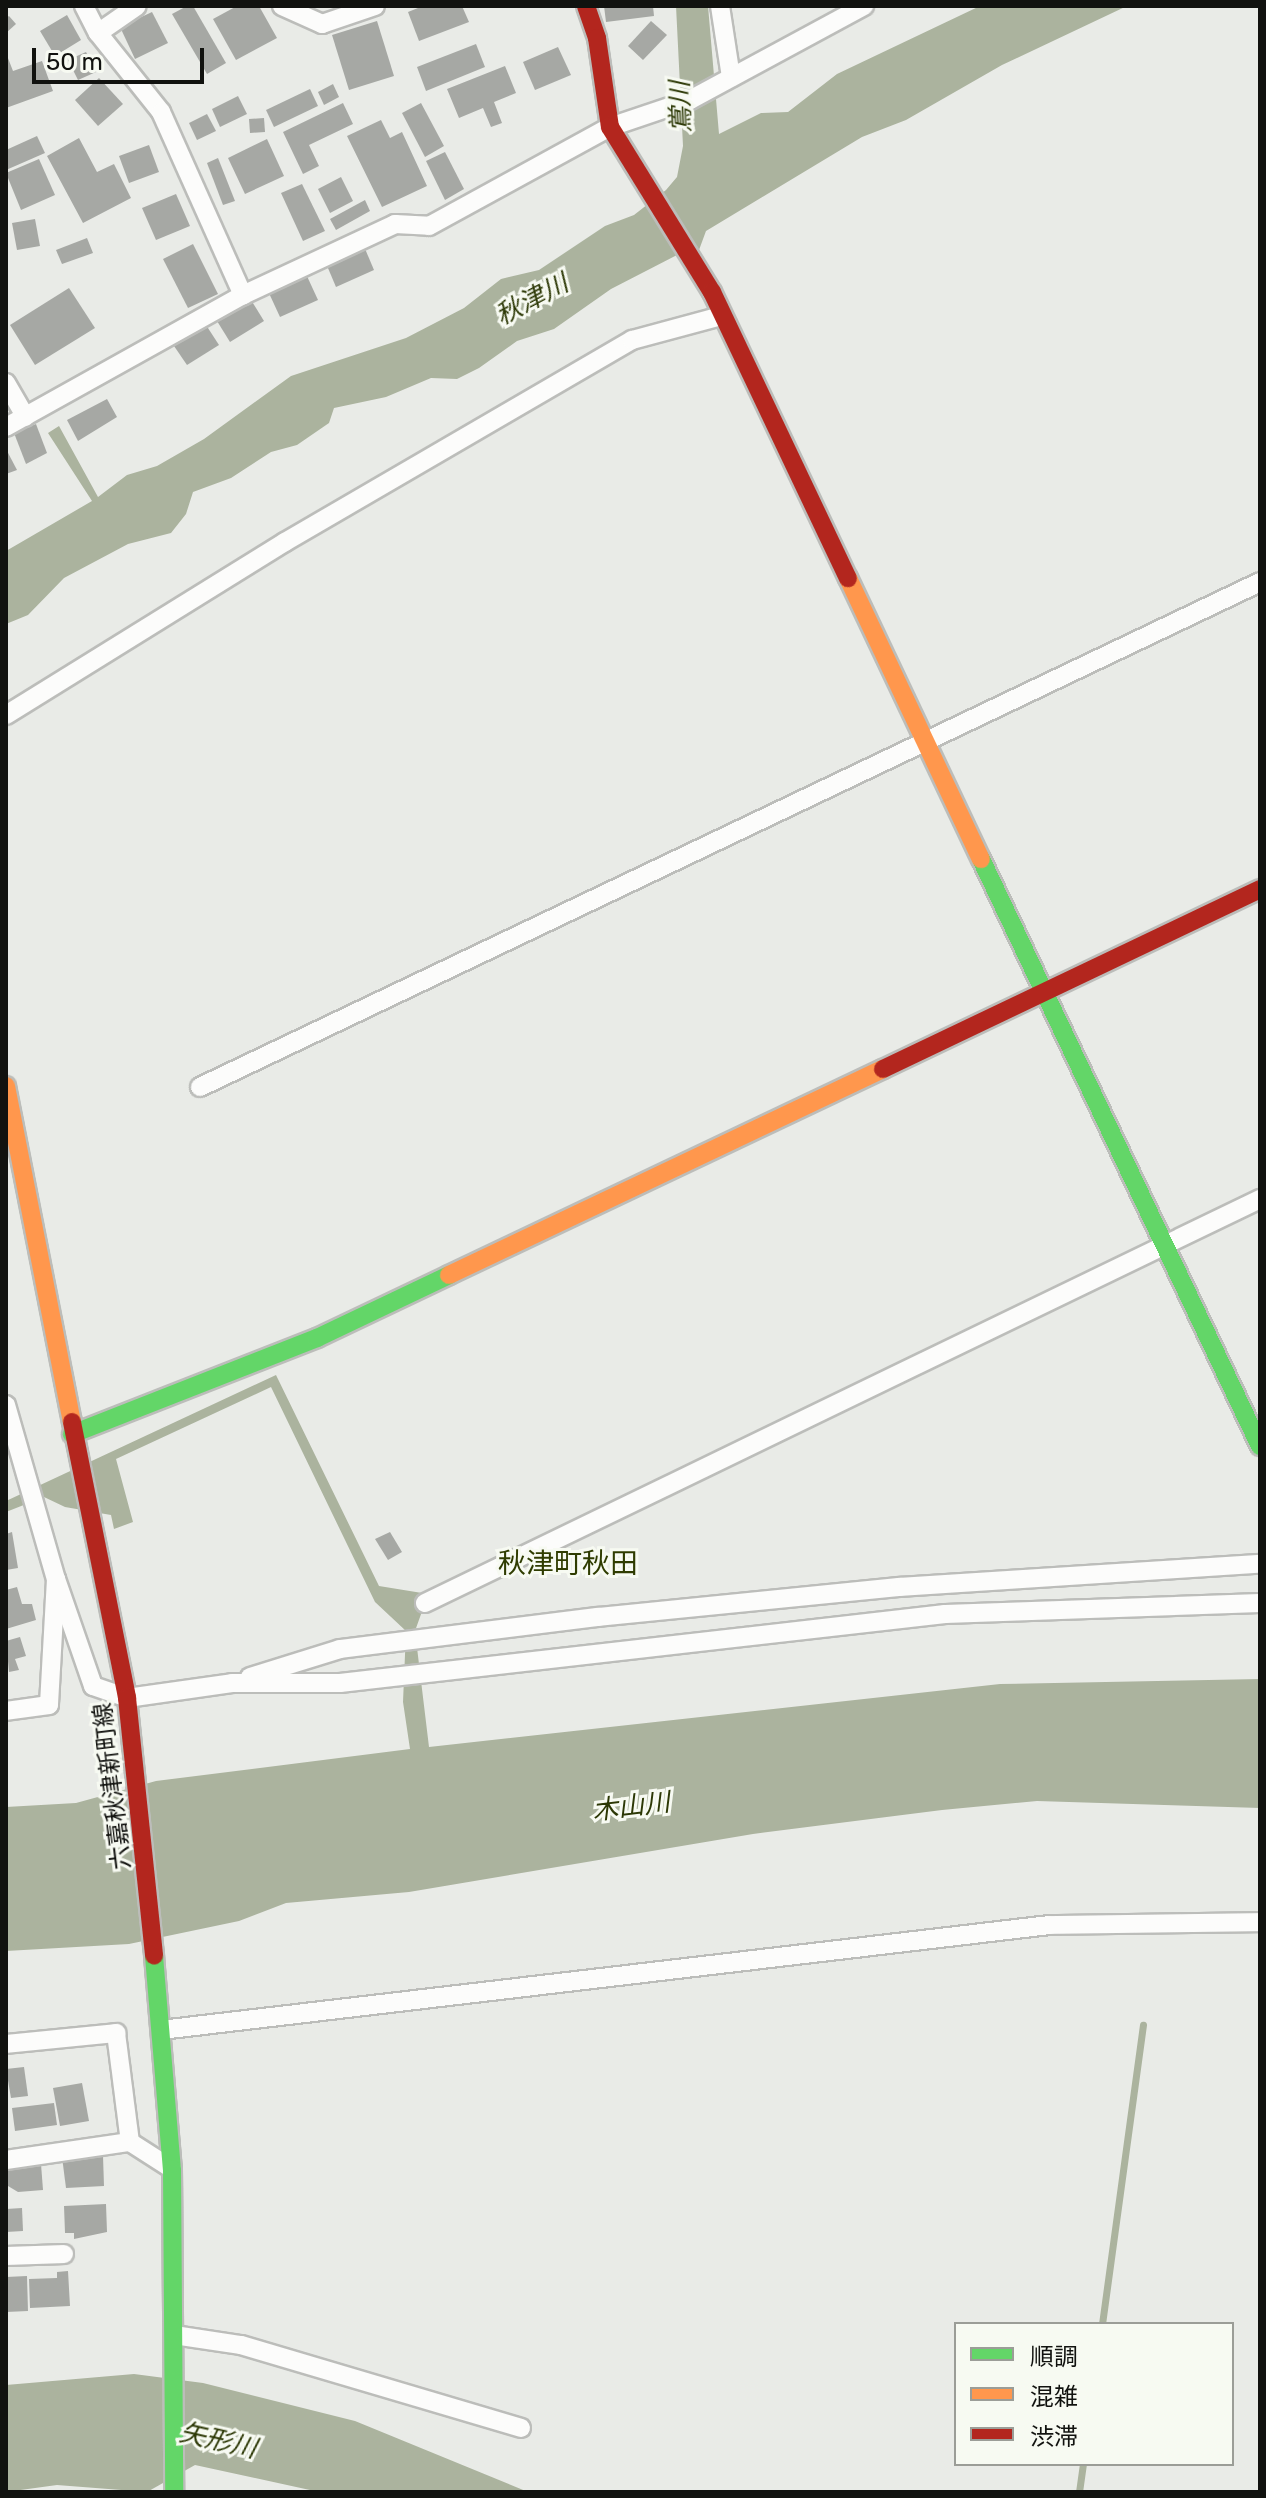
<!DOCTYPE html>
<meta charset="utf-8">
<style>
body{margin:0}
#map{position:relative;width:1266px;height:2498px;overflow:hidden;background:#e9ebe7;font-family:Rubik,"Noto Sans JP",sans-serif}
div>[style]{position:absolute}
.water>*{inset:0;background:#abb39e}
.stream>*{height:7px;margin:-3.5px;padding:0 3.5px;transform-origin:3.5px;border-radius:3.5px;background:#abb39e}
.building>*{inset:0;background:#a6a8a4}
.roads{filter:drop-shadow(2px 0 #bcbdba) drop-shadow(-2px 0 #bcbdba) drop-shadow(0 2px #bcbdba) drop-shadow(0 -2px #bcbdba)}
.street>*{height:18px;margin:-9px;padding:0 9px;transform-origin:9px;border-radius:9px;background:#fcfcfb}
.fast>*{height:18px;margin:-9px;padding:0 9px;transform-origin:9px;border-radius:9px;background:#63d668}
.slow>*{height:18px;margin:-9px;padding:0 9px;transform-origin:9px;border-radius:9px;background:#ff974d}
.jam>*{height:18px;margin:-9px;padding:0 9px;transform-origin:9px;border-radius:9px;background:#b3261e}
span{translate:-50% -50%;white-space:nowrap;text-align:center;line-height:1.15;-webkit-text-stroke:6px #f7faf2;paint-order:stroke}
.street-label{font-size:24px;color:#11120f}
.water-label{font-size:26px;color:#2c3805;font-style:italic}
.quarter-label{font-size:28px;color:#2f3c01}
.frame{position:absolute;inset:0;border:8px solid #11120f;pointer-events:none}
.legend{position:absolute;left:954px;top:2322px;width:280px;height:144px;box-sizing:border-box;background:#f7faf2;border:2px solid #9b9d97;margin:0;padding:10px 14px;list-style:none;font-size:24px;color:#11120f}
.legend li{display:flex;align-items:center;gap:16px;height:40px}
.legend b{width:40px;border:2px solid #9b9d97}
.scale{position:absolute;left:32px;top:48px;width:172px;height:36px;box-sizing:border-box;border:4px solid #11120f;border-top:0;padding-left:10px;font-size:24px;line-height:28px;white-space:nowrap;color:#11120f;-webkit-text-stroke:6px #f7faf2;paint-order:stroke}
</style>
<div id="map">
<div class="water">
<div style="clip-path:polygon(676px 6px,708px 6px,719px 134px,761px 113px,788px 112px,837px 74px,980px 6px,1127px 6px,1002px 65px,906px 120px,862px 137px,706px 231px,699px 250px,677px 255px,611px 289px,554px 329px,517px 341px,479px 368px,457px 379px,431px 378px,386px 397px,334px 408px,329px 423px,297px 445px,271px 452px,231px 478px,193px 492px,186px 514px,171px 533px,128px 544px,64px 578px,28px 615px,6px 624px,6px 551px,92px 501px,48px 433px,59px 426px,98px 497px,127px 475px,157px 466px,204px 439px,291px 376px,406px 338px,464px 308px,501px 279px,539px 270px,605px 226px,634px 215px,666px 190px,677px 177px,683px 146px)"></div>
<div style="clip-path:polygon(276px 1375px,379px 1586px,422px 1593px,591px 1514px,425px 1603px,415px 1631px,429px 1747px,1000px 1684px,1260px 1679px,1260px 1808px,1037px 1801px,942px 1810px,753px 1834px,409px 1892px,286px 1903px,239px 1921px,129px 1944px,6px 1951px,6px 1807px,76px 1803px,156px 1781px,410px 1749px,403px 1702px,406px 1631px,375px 1602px,271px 1387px,116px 1459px,133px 1522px,114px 1529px,111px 1515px,65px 1507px,44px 1497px,6px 1512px,6px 1501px)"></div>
<div style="clip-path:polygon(134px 2374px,203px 2383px,355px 2421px,528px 2492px,319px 2492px,195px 2465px,147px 2492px,57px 2485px,6px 2492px,6px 2385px)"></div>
</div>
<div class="stream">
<div style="left:1102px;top:2324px;width:302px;rotate:-82.2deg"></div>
<div style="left:1079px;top:2492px;width:28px;rotate:-82deg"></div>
</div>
<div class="building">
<div style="clip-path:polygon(187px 6px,193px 6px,226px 63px,207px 74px,172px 14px)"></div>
<div style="clip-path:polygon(237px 6px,259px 6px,277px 38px,236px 60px,213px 19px)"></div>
<div style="clip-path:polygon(423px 6px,462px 6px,469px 22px,419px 41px,408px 12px)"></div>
<div style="clip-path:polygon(604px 6px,653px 6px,654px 16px,606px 22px)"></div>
<div style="clip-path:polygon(152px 12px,168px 43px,135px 59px,120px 27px)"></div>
<div style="clip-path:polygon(67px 15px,81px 40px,55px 56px,40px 31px)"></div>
<div style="clip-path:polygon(9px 16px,16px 24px,6px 33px,6px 18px)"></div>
<div style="clip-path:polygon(377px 21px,394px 76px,349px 90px,332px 35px)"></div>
<div style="clip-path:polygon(651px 21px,667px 35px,643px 60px,628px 46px)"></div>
<div style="clip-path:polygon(476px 44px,485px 67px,426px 91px,417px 67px)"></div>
<div style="clip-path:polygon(558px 47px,571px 75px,535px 90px,523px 62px)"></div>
<div style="clip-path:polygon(86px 52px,96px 72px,78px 80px,68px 60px)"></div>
<div style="clip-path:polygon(6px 53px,13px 71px,42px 61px,53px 91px,6px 108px)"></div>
<div style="clip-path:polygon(505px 66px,516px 93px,494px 102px,502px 123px,491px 127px,483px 108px,459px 118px,447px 89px)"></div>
<div style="clip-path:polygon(99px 78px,123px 104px,98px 126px,75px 100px)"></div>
<div style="clip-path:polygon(333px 84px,339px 97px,324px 105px,318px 92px)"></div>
<div style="clip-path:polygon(310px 89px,318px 106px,274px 127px,266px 110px)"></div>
<div style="clip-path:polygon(238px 96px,247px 114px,220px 127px,212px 109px)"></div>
<div style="clip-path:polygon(343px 103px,353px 124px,309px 145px,319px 166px,303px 174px,283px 132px)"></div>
<div style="clip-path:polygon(421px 103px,444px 146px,425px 157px,402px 113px)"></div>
<div style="clip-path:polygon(207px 114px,216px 131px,197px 140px,189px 123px)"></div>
<div style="clip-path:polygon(264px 118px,265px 132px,250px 133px,249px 119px)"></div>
<div style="clip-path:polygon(381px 120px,390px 138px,402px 132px,427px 186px,382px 207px,347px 136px)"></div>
<div style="clip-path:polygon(37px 136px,45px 153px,6px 170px,6px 150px)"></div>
<div style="clip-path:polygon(79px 138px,97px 172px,114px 164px,131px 198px,83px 223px,47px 156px)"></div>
<div style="clip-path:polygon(267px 139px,284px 176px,245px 194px,228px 158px)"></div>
<div style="clip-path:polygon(149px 145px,159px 172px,129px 183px,119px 156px)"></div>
<div style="clip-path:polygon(445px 152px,464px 189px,445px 200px,426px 161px)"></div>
<div style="clip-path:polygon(218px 158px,235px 201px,223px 205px,207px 163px)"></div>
<div style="clip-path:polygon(39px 159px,55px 195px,21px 210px,6px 173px)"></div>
<div style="clip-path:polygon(341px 177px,353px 201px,330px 213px,318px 189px)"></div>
<div style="clip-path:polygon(302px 184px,325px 231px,303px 241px,281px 193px)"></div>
<div style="clip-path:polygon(176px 194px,190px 226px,156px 240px,142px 208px)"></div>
<div style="clip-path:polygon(365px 200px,370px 211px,336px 230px,330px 219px)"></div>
<div style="clip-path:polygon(35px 219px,40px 246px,17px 250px,12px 223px)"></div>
<div style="clip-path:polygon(87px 238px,93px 253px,62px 264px,56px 250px)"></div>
<div style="clip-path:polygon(193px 244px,218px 294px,188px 308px,163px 259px)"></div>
<div style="clip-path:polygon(363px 244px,374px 270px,336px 287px,325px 261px)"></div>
<div style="clip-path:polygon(306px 274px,318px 300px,280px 317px,268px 291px)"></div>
<div style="clip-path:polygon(69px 288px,95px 328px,35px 365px,10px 325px)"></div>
<div style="clip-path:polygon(251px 300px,264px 321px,230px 342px,217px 321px)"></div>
<div style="clip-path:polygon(206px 325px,219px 345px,187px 365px,174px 346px)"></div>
<div style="clip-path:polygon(107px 399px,117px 417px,78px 441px,67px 420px)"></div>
<div style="clip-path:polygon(36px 424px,47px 453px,26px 464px,14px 433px)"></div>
<div style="clip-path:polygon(6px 449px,17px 470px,6px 474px)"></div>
<div style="clip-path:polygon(12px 1532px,18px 1568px,6px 1570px,6px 1534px)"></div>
<div style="clip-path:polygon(390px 1532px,402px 1552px,388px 1560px,375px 1539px)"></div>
<div style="clip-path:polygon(17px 1587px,22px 1604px,32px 1604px,36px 1620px,6px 1629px,6px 1590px)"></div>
<div style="clip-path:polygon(20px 1637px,26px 1656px,15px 1659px,19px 1670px,9px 1672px,6px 1641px)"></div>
<div style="clip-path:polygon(24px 2067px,28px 2096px,11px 2098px,6px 2069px)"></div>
<div style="clip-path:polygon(82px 2083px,89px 2121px,60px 2126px,53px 2088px)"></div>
<div style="clip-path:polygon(54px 2103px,57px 2125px,15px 2131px,12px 2108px)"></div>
<div style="clip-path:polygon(103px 2156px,104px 2186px,66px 2188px,62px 2157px)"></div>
<div style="clip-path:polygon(41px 2164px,43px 2190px,18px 2192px,8px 2186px,6px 2168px)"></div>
<div style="clip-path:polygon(106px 2204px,107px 2232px,74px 2239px,74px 2233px,65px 2233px,64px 2206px)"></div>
<div style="clip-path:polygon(22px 2208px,23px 2231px,6px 2232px,6px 2209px)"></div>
<div style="clip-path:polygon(68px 2271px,70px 2306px,30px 2308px,29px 2279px,57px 2278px,57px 2272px)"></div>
<div style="clip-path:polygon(27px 2276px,28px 2311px,6px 2312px,6px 2277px)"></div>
</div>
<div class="roads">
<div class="street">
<div style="left:84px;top:6px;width:30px;rotate:63deg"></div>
<div style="left:98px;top:33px;width:101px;rotate:51.4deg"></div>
<div style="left:161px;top:112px;width:201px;rotate:65.9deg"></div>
<div style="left:282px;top:6px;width:44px;rotate:24.2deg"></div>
<div style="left:322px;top:24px;width:56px;rotate:-18.8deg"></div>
<div style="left:720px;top:6px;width:72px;rotate:81.2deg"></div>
<div style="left:98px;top:33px;width:47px;rotate:-34.7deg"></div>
<div style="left:6px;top:383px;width:39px;rotate:60deg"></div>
<div style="left:6px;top:427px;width:271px;rotate:-29.1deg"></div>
<div style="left:243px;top:295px;width:168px;rotate:-25deg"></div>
<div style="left:395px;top:224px;width:34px;rotate:3deg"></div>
<div style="left:429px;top:226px;width:206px;rotate:-28.7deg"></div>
<div style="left:610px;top:127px;width:84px;rotate:-18.6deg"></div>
<div style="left:690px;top:100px;width:198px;rotate:-28.4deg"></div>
<div style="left:6px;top:715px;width:328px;rotate:-31.8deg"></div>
<div style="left:285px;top:542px;width:402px;rotate:-30.2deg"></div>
<div style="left:632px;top:340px;width:92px;rotate:-15.1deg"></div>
<div style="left:200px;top:1087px;width:1174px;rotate:-25.47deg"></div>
<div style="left:6px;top:1405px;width:181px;rotate:74deg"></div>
<div style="left:56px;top:1579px;width:126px;rotate:93.2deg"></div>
<div style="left:49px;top:1705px;width:43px;rotate:172.1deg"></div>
<div style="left:56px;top:1579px;width:113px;rotate:70.9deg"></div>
<div style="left:93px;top:1686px;width:36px;rotate:19deg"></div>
<div style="left:127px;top:1698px;width:106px;rotate:-8.1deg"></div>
<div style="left:232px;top:1683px;width:108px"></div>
<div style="left:340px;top:1683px;width:609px;rotate:-6.51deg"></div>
<div style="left:945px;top:1614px;width:315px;rotate:-2deg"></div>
<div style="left:425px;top:1603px;width:928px;rotate:-25.82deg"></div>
<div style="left:250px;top:1677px;width:94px;rotate:-17.3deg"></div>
<div style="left:340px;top:1649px;width:260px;rotate:-7.1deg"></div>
<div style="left:598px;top:1617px;width:303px;rotate:-5.7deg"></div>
<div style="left:900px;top:1587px;width:361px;rotate:-3.7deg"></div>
<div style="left:161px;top:2030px;width:894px;rotate:-6.74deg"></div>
<div style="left:1049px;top:1925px;width:211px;rotate:-0.8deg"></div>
<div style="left:6px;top:2044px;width:111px;rotate:-5.7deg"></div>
<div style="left:116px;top:2033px;width:110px;rotate:82.7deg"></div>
<div style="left:6px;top:2160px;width:125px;rotate:-8.3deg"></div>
<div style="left:130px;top:2142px;width:50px;rotate:32.7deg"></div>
<div style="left:6px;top:2256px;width:58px;rotate:-2deg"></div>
<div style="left:174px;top:2335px;width:68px;rotate:8.5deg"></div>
<div style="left:241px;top:2345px;width:292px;rotate:16.5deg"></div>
</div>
<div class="fast">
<div style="left:981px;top:859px;width:650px;rotate:64.58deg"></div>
<div style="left:72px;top:1434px;width:263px;rotate:-21.4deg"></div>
<div style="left:317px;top:1338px;width:146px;rotate:-25.5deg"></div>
<div style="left:154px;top:1956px;width:214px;rotate:85.2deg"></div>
<div style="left:172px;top:2169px;width:323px;rotate:89.6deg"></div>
</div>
<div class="slow">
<div style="left:848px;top:578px;width:311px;rotate:64.7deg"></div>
<div style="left:6px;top:1086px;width:342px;rotate:78.9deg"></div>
<div style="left:449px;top:1275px;width:480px;rotate:-25.4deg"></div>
</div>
<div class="jam">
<div style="left:586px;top:6px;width:34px;rotate:71deg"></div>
<div style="left:597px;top:38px;width:90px;rotate:81.7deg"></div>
<div style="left:610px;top:127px;width:194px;rotate:58.3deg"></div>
<div style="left:712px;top:292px;width:317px;rotate:64.6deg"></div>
<div style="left:883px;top:1069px;width:418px;rotate:-25.5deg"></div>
<div style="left:72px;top:1422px;width:281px;rotate:78.7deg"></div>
<div style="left:127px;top:1698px;width:259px;rotate:84deg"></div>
</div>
</div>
<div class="street-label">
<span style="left:113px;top:1786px;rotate:-97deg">六嘉秋津新町線</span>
</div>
<div class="water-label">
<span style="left:681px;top:107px;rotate:-92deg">鴬川</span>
<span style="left:532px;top:300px;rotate:-28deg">秋津川</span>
<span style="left:631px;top:1807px;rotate:-7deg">木山川</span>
<span style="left:218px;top:2441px;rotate:13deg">矢形川</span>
</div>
<div class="quarter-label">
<span style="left:568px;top:1564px">秋津町秋田</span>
</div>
<div class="frame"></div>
<ul class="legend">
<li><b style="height:10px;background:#63d668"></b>順調</li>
<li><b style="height:10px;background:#ff974d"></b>混雑</li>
<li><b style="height:10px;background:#b3261e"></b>渋滞</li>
</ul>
<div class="scale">50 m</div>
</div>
